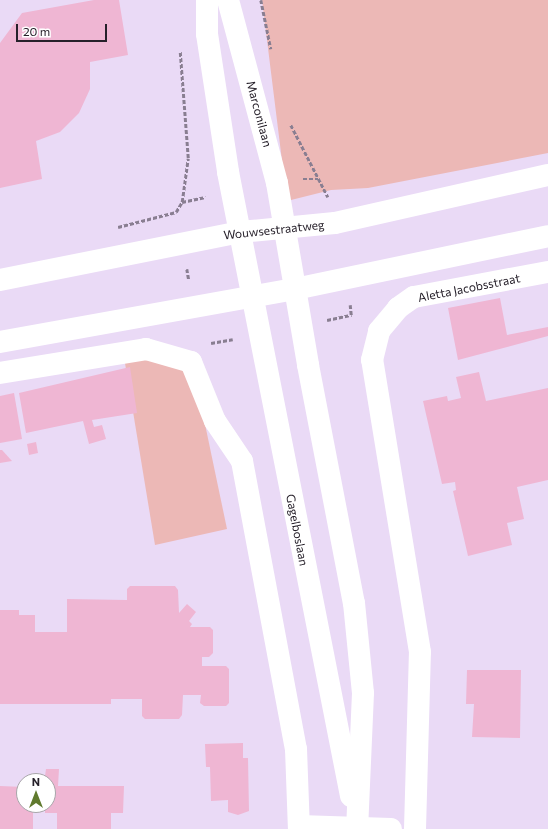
<!DOCTYPE html>
<style>
body{margin:0}
#map{position:relative;width:548px;height:829px;overflow:hidden;background:#eadaf6;font-family:Commissioner,sans-serif}
div>[style]{position:absolute}
.green>*{inset:0;background:#ecb8b6}
.building>*{inset:0;background:#efb6d3}
.path>*{height:2.5px;margin-top:-1.25px;transform-origin:0;background:repeating-linear-gradient(90deg,#897e91 0 4px,transparent 0 6px)}
.minor>*{height:22px;margin:-11px;padding:0 11px;transform-origin:11px;border-radius:11px;background:#fff}
.major>*{height:22px;margin:-11px;padding:0 11px;transform-origin:11px;border-radius:11px;background:#fff}
span{translate:-50% -50%;white-space:nowrap;text-align:center;line-height:1.15;-webkit-text-stroke:3px #fff;paint-order:stroke}
.street-label{font-size:12px;color:#26202a}
.north{position:absolute;left:16px;top:773px;width:40px;height:40px;box-sizing:border-box;background:#fff;border:1px solid #a8a6aa;border-radius:50%;rotate:0deg;font-size:11px;font-weight:700;line-height:16px;text-align:center;color:#26202a}
.north::after{content:'';display:block;margin:auto;width:14px;height:18px;background:#607a2e;clip-path:polygon(50% 0,100% 100%,50% 72%,0 100%)}
.scale{position:absolute;left:16px;top:24px;width:91px;height:18px;box-sizing:border-box;border:2px solid #26202a;border-top:0;padding-left:5px;font-size:12px;line-height:14px;white-space:nowrap;color:#26202a;-webkit-text-stroke:3px #fff;paint-order:stroke}
</style>
<div id="map">
<div class="green">
<div style="clip-path:polygon(262px 0,548px 0,548px 153px,368px 188px,331px 190px,287px 201px)"></div>
<div style="clip-path:polygon(124px 357px,174px 359px,197px 386px,227px 529px,155px 545px)"></div>
</div>
<div class="building">
<div style="clip-path:polygon(94px 0,119px 0,128px 55px,90px 62px,90px 89px,79px 113px,60px 132px,36px 141px,42px 179px,0 188px,0 43px,22px 13px)"></div>
<div style="clip-path:polygon(500px 298px,507px 335px,548px 327px,548px 336px,458px 360px,448px 308px)"></div>
<div style="clip-path:polygon(130px 367px,137px 413px,92px 420px,94px 427px,102px 425px,106px 439px,89px 444px,83px 421px,26px 433px,19px 393px)"></div>
<div style="clip-path:polygon(479px 372px,486px 401px,548px 388px,548px 480px,517px 487px,524px 519px,507px 523px,512px 545px,468px 556px,453px 491px,456px 490px,455px 482px,442px 484px,423px 401px,447px 396px,448px 401px,461px 398px,456px 377px)"></div>
<div style="clip-path:polygon(14px 393px,22px 439px,0 443px,0 396px)"></div>
<div style="clip-path:polygon(36px 442px,38px 453px,29px 455px,27px 444px)"></div>
<div style="clip-path:polygon(0 450px,2px 450px,12px 461px,0 463px)"></div>
<div style="clip-path:polygon(130px 586px,175px 586px,178px 590px,179px 613px,187px 604px,196px 612px,189px 621px,192px 624px,190px 627px,210px 627px,213px 630px,213px 653px,209px 657px,202px 657px,202px 666px,226px 666px,229px 669px,229px 703px,226px 706px,204px 706px,200px 703px,201px 695px,183px 695px,182px 715px,179px 719px,145px 719px,142px 716px,142px 699px,111px 699px,111px 704px,0 704px,0 610px,19px 610px,19px 615px,35px 615px,35px 632px,67px 632px,67px 599px,127px 600px,127px 589px)"></div>
<div style="clip-path:polygon(467px 670px,521px 670px,520px 738px,472px 737px,474px 704px,466px 704px)"></div>
<div style="clip-path:polygon(243px 743px,243px 758px,248px 758px,249px 811px,238px 815px,228px 812px,228px 800px,211px 801px,210px 767px,206px 767px,205px 744px)"></div>
<div style="clip-path:polygon(46px 769px,59px 769px,58px 786px,124px 786px,123px 813px,111px 813px,111px 829px,57px 829px,57px 813px,45px 813px,45px 805px,48px 805px,48px 781px,31px 781px,32px 776px,45px 776px)"></div>
<div style="clip-path:polygon(0 786px,24px 787px,24px 805px,33px 805px,33px 829px,0 829px)"></div>
</div>
<div class="path">
<div style="left:261px;top:0;width:50px;rotate:78.5deg"></div>
<div style="left:291px;top:125px;width:81px;rotate:62.8deg"></div>
<div style="left:303px;top:179px;width:15px"></div>
<div style="left:182px;top:202px;width:24px;rotate:-12deg"></div>
<div style="left:176px;top:212px;width:12px;rotate:-59deg"></div>
<div style="left:182px;top:202px;width:44px;rotate:-82.2deg"></div>
<div style="left:188px;top:158px;width:107px;rotate:-94.3deg"></div>
<div style="left:118px;top:227px;width:60px;rotate:-14.5deg"></div>
<div style="left:187px;top:269px;width:11px;rotate:80deg"></div>
<div style="left:327px;top:320px;width:25px;rotate:-12deg"></div>
<div style="left:351px;top:315px;width:10px;rotate:-96deg"></div>
<div style="left:211px;top:343px;width:22px;rotate:-10deg"></div>
</div>
<div class="minor">
<div style="left:207px;top:0;width:34px;rotate:90deg"></div>
<div style="left:207px;top:34px;width:140px;rotate:81.3deg"></div>
<div style="left:228px;top:172px;width:636px;rotate:78.85deg"></div>
<div style="left:228px;top:0;width:189px;rotate:75deg"></div>
<div style="left:277px;top:183px;width:185px;rotate:80.3deg"></div>
<div style="left:308px;top:365px;width:242px;rotate:79.1deg"></div>
<div style="left:354px;top:603px;width:90px;rotate:84.3deg"></div>
<div style="left:363px;top:693px;width:136px;rotate:92.5deg"></div>
<div style="left:0;top:373px;width:148px;rotate:-9.3deg"></div>
<div style="left:146px;top:349px;width:47px;rotate:16.1deg"></div>
<div style="left:191px;top:362px;width:64px;rotate:67.9deg"></div>
<div style="left:215px;top:421px;width:48px;rotate:56deg"></div>
<div style="left:242px;top:461px;width:293px;rotate:79.4deg"></div>
<div style="left:296px;top:749px;width:80px;rotate:87.9deg"></div>
<div style="left:299px;top:826px;width:92px;rotate:1.9deg"></div>
<div style="left:415px;top:829px;width:177px;rotate:-88.4deg"></div>
<div style="left:420px;top:652px;width:296px;rotate:-99.3deg"></div>
<div style="left:372px;top:360px;width:30px;rotate:-76deg"></div>
<div style="left:379px;top:331px;width:30px;rotate:-50deg"></div>
<div style="left:398px;top:308px;width:19px;rotate:-35deg"></div>
<div style="left:414px;top:297px;width:136px;rotate:-10.6deg"></div>
</div>
<div class="major">
<div style="left:0;top:280px;width:245px;rotate:-11.3deg"></div>
<div style="left:240px;top:232px;width:95px;rotate:-5.4deg"></div>
<div style="left:335px;top:223px;width:218px;rotate:-12.7deg"></div>
<div style="left:0;top:342px;width:300px;rotate:-10.2deg"></div>
<div style="left:295px;top:289px;width:258px;rotate:-11.8deg"></div>
</div>
<div class="street-label">
<span style="left:259px;top:114px;rotate:75deg">Marconilaan</span>
<span style="left:274px;top:230px;rotate:-6deg">Wouwsestraatweg</span>
<span style="left:469px;top:288px;rotate:-11deg">Aletta Jacobsstraat</span>
<span style="left:297px;top:530px;rotate:79deg">Gagelboslaan</span>
</div>
<div class="north">N</div>
<div class="scale">20 m</div>
</div>
